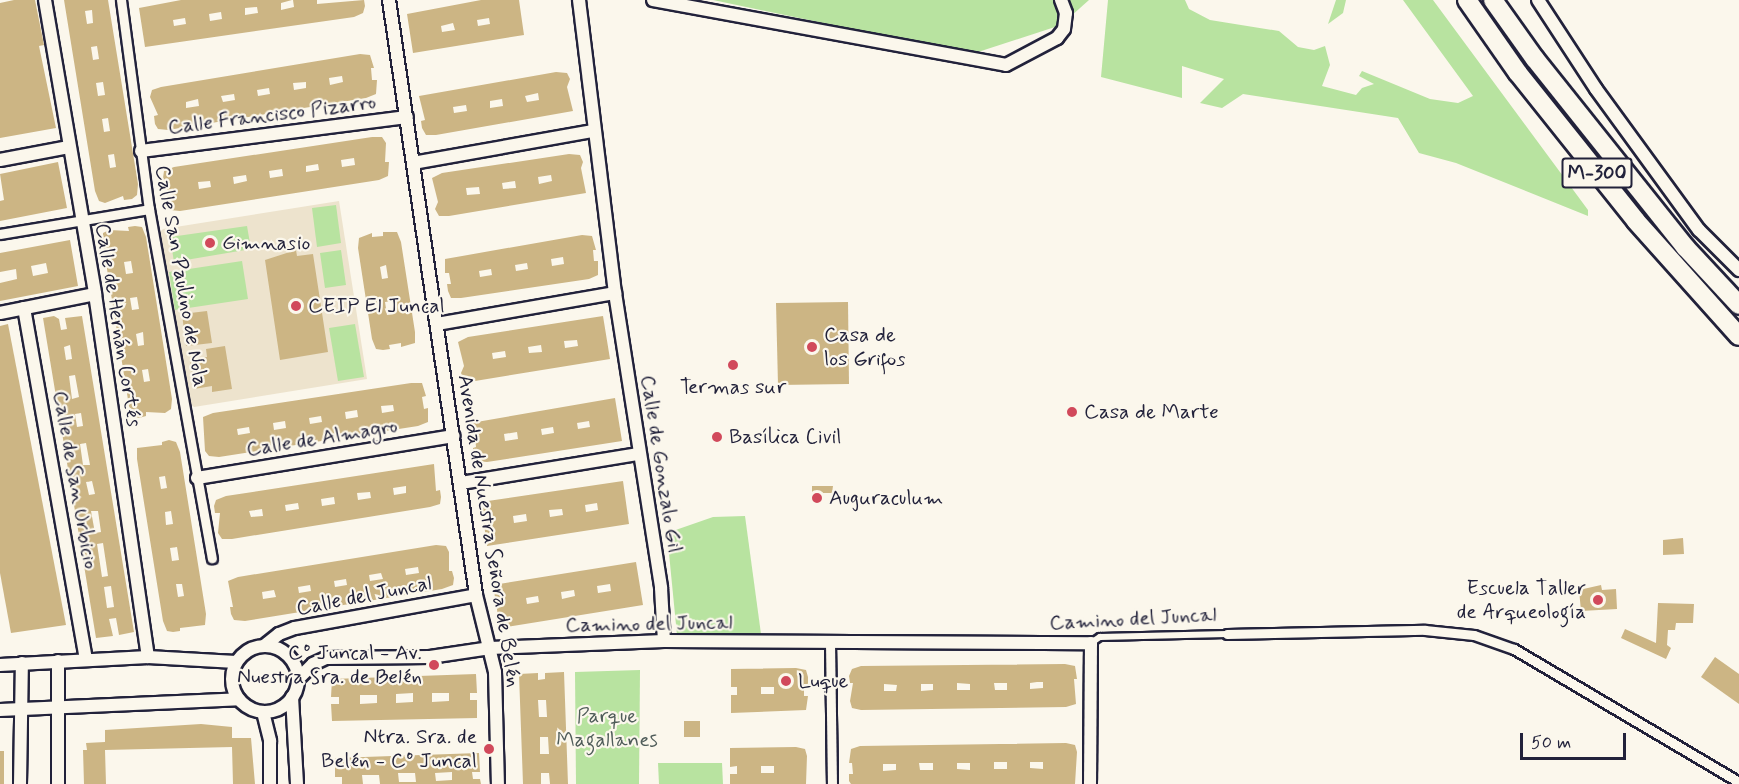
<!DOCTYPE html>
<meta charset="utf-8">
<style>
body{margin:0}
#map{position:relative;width:1739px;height:784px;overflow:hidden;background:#fbf7ec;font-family:Mynerve,sans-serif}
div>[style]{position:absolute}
.built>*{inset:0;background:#ede3cd}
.green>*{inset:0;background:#b8e3a0}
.building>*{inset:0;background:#ccb584}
.roads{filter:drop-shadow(2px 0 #22223b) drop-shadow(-2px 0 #22223b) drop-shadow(0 2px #22223b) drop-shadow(0 -2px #22223b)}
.service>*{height:6px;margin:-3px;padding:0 3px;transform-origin:3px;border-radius:3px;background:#fbf7ec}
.pedestrian>*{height:9px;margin:-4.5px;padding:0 4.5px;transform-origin:4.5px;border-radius:4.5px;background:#fbf7ec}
.minor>*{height:12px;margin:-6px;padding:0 6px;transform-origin:6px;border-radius:6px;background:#fbf7ec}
.minor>.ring{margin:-6px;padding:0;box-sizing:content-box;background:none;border:12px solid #fbf7ec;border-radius:50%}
.primary>*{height:18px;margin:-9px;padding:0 9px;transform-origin:9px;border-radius:9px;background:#fbf7ec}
.dots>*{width:16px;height:16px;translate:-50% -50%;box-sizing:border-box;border:3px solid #fbf7ec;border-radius:50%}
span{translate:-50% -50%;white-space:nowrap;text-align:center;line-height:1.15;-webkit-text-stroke:4.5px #fbf7ec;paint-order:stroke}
.shield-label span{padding:2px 4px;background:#fbf7ec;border:2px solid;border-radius:4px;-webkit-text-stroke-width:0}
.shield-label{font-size:20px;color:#22223b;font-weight:700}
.street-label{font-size:21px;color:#22223b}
.poi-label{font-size:21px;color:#22223b}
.left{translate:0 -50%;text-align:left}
.right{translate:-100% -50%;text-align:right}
.park-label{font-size:21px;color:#4f5c59}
.scale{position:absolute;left:1520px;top:733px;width:106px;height:27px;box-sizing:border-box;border:3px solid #22223b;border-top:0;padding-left:8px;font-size:18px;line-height:21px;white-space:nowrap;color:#22223b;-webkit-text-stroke:4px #fbf7ec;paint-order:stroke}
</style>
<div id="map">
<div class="built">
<div style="clip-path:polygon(339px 201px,367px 379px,194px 407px,184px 399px,159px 233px,163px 229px)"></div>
</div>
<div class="green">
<div style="clip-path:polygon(713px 0,1089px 0,1061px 25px,972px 54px)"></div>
<div style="clip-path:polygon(1108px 0,1185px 0,1189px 9px,1210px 20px,1279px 31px,1298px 47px,1314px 50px,1325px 46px,1330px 65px,1322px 86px,1356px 95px,1362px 88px,1374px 84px,1359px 76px,1362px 71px,1430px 99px,1458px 103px,1473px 96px,1403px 0,1433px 0,1588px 210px,1588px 216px,1456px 163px,1419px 153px,1398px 118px,1243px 94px,1222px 108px,1200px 103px,1224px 79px,1182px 66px,1182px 98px,1101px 77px)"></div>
<div style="clip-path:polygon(1336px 0,1346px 0,1343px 13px,1328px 24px)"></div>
<div style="clip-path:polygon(336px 205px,341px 243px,317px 247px,312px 208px)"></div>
<div style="clip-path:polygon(247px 226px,251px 249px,174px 262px,170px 237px)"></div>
<div style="clip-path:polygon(341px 250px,346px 285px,325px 288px,320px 253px)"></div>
<div style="clip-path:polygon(242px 261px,248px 299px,175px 310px,169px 272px)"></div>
<div style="clip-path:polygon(355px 324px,364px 377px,338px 381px,329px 328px)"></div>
<div style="clip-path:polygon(745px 516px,761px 634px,677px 635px,667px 533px,713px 517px)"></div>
<div style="clip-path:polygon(640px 670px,639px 784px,576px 784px,575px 672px)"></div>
<div style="clip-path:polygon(658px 763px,722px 763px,723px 784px,659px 784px)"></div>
</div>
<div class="building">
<div style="clip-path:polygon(14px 0,35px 0,44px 45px,39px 46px,56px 128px,0 138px,0 3px)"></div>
<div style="clip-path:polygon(evenodd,64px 0,108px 0,138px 184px,137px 195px,132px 199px,124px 200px,123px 196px,105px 203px,99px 201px,95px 191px,64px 0,92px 10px,93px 23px,87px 24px,85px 11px,92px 10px,64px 0,97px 46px,99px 59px,93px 60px,91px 47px,97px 46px,64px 0,103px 82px,105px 95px,98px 96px,96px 83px,103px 82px,64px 0,108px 118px,110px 131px,104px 132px,102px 119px,108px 118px,64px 0,114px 154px,116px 167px,110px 168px,108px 155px,114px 154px)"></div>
<div style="clip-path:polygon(evenodd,181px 0,292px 0,281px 3px,281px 10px,294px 7px,293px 0,317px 0,317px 4px,364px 0,365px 6px,363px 13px,354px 17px,145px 47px,139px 8px,181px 0,257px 7px,258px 13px,245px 15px,245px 8px,257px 7px,181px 0,221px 12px,222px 19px,210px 21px,209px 14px,221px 12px,181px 0,185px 18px,186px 24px,174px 26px,173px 20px,185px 18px)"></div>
<div style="clip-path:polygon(evenodd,481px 0,519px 0,524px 35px,413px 53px,407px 14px,481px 0,489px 18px,490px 24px,478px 26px,477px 20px,489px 18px,481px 0,453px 23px,455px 30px,442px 32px,441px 26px,453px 23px)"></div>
<div style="clip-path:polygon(evenodd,360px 54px,370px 55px,374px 68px,371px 68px,372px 80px,377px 80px,376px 94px,366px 98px,168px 130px,158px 129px,155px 124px,154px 116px,158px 115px,150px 97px,152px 90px,161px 87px,360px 54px,342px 76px,343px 82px,330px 85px,329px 78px,342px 76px,360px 54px,306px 82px,306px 88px,294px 90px,293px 83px,306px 82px,360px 54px,269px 88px,270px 94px,258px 96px,257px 90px,269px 88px,360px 54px,234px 94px,235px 100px,223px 102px,221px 96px,234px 94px,360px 54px,198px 99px,199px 106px,186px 108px,186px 102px,198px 99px)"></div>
<div style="clip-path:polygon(evenodd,556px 72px,567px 73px,570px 79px,567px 87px,573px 111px,436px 135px,426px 135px,422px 128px,421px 121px,425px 120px,419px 96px,556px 72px,538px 93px,539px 100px,527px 102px,525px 96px,538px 93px,556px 72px,502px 99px,503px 106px,490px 108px,490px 101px,502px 99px,556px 72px,466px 105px,467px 111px,454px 113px,453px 107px,466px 105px)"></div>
<div style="clip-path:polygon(evenodd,372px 137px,382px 137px,386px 143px,385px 162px,389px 162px,388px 176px,379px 180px,180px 211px,170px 210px,166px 204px,165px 197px,169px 196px,163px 178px,164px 171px,174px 167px,372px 137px,354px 158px,355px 165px,342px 167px,341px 160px,354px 158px,372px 137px,318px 164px,319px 170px,306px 172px,306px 166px,318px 164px,372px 137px,282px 169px,283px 176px,270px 178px,269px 171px,282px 169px,372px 137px,246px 175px,247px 181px,234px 184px,233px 177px,246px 175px,372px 137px,210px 181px,211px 187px,199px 189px,198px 182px,210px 181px)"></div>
<div style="clip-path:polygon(evenodd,569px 154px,580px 155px,583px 162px,581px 168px,586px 193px,449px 216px,439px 216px,435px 209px,438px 202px,432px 178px,442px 173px,569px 154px,551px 175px,552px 181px,539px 184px,538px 177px,551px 175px,569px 154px,515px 181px,516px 188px,503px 189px,502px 183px,515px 181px,569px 154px,479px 187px,480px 194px,467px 195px,466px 188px,479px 187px)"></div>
<div style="clip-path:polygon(58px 162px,67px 208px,0 221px,0 201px,4px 200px,0 174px)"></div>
<div style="clip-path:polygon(evenodd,135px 226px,142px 227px,146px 237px,172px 399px,171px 409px,165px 413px,146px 412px,146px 416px,139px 418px,132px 416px,129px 406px,103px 244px,103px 233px,109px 230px,129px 231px,128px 227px,135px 226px,131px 261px,133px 273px,126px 274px,124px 262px,131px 261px,135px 226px,137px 297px,139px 309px,132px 310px,130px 298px,137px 297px,135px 226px,143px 332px,144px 345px,138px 346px,136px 334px,143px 332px,135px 226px,148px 369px,150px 381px,144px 382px,142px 370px,148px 369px)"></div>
<div style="clip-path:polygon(evenodd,383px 232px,397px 232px,401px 242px,415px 332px,415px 343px,401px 347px,401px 343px,389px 345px,390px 349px,383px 350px,376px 349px,372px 339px,358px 248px,359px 238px,372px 233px,372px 237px,383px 236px,383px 232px,386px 265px,388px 278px,382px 279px,380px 267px,386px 265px,383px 232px,392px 301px,394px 314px,387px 315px,385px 302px,392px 301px)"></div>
<div style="clip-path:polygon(evenodd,582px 235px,592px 236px,596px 250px,593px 250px,594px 261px,598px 261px,598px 275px,589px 279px,461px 298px,451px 298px,448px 291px,447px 284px,451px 284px,449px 273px,445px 273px,445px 259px,582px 235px,563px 257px,564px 264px,552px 266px,551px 259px,563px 257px,582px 235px,527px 263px,528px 269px,516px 271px,515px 265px,527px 263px,582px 235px,491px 269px,492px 275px,480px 277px,479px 271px,491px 269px)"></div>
<div style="clip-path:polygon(evenodd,70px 240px,78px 286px,0 301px,0 283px,17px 279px,16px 269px,0 272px,0 253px,70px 240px,46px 263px,48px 273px,33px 276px,31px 266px,46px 263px)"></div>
<div style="clip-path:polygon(296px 250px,297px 256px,313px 254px,328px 352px,280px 360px,265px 260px)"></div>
<div style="clip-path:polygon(848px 302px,849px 384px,778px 385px,776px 303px)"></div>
<div style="clip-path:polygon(207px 311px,212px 343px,186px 346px,182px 314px)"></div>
<div style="clip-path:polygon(evenodd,54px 316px,59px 319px,61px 330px,67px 329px,65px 318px,82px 316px,134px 632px,119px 635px,116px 618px,109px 619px,113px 636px,96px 638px,43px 318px,54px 316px,70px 345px,72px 359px,66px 360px,64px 347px,70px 345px,54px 316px,75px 375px,79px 397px,72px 399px,69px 376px,75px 375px,54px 316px,81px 413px,83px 426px,77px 427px,75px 414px,81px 413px,54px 316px,86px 443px,90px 465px,83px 465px,80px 444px,86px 443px,54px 316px,92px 481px,95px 494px,89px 495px,86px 482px,92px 481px,54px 316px,91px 511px,98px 511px,101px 532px,95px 533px,91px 511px,54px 316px,103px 543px,108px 576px,102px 577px,97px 544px,103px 543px,54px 316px,111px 586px,114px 607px,107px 608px,104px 587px,111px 586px)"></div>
<div style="clip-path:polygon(evenodd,603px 316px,610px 359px,475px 381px,464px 380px,461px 373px,464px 366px,458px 342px,468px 337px,603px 316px,577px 340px,578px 346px,565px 348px,564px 341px,577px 340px,603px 316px,541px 345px,542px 352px,529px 353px,528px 347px,541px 345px,603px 316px,505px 351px,506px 357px,493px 359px,492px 353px,505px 351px)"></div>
<div style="clip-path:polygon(8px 324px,66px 625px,11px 633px,0 573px,0 326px)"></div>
<div style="clip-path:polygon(225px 346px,232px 389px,212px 392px,212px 386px,194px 389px,190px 360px,207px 357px,206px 349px)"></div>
<div style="clip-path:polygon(evenodd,411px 383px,422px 383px,426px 396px,422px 397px,424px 409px,428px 408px,428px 422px,418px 426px,219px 457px,209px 456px,205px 451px,203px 417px,213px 413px,411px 383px,393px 405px,394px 411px,382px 413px,381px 406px,393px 405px,411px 383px,357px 410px,358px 417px,346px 419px,345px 412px,357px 410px,411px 383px,321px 416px,322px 422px,310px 424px,309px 418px,321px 416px,411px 383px,285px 421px,286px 428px,274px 430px,273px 423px,285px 421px,411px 383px,249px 427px,250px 433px,238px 435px,237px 429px,249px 427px)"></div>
<div style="clip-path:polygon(evenodd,615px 398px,622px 441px,487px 462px,477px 461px,473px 454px,473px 448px,476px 447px,475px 436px,471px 437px,471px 423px,615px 398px,589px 421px,590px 427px,578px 429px,577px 423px,589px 421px,615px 398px,553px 427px,554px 433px,542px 435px,541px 429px,553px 427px,615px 398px,517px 432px,518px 439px,505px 441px,504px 434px,517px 432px)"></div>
<div style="clip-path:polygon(evenodd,169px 440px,176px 442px,180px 452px,206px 614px,205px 625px,180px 628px,180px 631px,173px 632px,167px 631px,163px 621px,137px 459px,137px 448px,162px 445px,162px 442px,169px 440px,165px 476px,167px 488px,161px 489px,159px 477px,165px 476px,169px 440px,171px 511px,173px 524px,166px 525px,165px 512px,171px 511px,169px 440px,177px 547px,179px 560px,172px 561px,170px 548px,177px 547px,169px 440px,176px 584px,182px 584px,184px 596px,178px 597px,176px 584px)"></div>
<div style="clip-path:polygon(evenodd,434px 464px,436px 491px,440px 490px,441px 497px,440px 504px,430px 507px,232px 539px,222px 539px,218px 533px,220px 513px,215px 513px,214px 506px,216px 500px,226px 496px,434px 464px,406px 486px,406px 493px,394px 495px,393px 488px,406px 486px,434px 464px,370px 492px,371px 498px,358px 500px,357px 493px,370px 492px,434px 464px,334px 497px,335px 504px,322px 506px,321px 499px,334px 497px,434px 464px,298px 503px,299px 509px,286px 511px,285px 505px,298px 503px,434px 464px,262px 509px,263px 516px,251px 517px,249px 511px,262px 509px)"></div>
<div style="clip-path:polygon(evenodd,623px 481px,629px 524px,487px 546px,481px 502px,623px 481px,597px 503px,598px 510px,586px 512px,585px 505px,597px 503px,623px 481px,562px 509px,563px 515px,550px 517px,549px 510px,562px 509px,623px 481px,526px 514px,527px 521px,514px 523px,513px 516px,526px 514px)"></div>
<div style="clip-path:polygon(812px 486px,833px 486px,832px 493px,812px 493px)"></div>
<div style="clip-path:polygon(1683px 538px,1684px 554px,1663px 555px,1663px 540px)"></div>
<div style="clip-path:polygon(evenodd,436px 545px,446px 546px,449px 552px,449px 571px,452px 571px,454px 578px,453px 585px,442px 589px,245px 621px,234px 620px,231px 614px,230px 607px,233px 607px,228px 581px,238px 577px,436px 545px,418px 567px,419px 573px,406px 575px,405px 569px,418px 567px,436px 545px,381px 573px,383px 579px,370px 581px,369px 575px,381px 573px,436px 545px,346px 579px,347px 585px,335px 587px,334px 581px,346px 579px,436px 545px,310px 585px,311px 591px,299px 593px,298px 587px,310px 585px,436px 545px,274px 590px,276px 597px,263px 599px,262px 592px,274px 590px)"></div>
<div style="clip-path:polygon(evenodd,636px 562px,643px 605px,500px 628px,493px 585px,636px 562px,610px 584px,611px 591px,598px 593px,597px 586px,610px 584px,636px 562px,574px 590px,575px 596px,562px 599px,561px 592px,574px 590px,636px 562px,538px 596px,539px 602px,527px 604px,526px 598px,538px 596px)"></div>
<div style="clip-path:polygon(1601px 585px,1602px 590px,1616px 589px,1617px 609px,1581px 611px,1579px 590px)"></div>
<div style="clip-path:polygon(1658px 603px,1694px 604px,1693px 623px,1676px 623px,1675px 630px,1668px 630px,1667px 645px,1671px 648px,1666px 659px,1621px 638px,1625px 629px,1656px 643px)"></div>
<div style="clip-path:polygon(1715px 657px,1739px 674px,1739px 704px,1701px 677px)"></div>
<div style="clip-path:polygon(evenodd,1065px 664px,1075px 666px,1077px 679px,1074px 679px,1076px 704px,1066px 707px,861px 710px,852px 708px,850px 701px,853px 683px,850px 683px,849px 676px,852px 669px,861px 666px,1065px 664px,1037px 682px,1043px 682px,1043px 688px,1030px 689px,1030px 683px,1037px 682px,1065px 664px,957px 683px,970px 684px,970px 690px,957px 690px,957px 683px,1065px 664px,994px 683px,1007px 683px,1007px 690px,995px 690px,994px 683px,1065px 664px,884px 684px,897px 685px,896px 691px,884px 691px,884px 684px,1065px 664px,921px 684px,933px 684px,933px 690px,921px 691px,921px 684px)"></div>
<div style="clip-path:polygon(evenodd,796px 668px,806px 670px,808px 677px,808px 684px,804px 684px,804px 696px,808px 696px,806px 710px,731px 713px,731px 695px,737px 695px,737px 687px,731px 687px,731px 669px,796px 668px,761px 687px,774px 687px,774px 694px,761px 694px,761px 687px)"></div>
<div style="clip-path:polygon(evenodd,564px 672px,568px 784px,550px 784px,549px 773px,541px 773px,541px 784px,523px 784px,519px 674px,538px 673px,538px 680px,545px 679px,545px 673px,564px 672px,538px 700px,546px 700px,547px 717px,539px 717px,538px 700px,564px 672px,540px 737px,548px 737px,549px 754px,540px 754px,540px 737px)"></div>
<div style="clip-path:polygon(evenodd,476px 674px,477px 693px,470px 693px,470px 700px,477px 700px,477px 718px,332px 721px,331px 704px,339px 704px,339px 697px,331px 697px,332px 679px,476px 674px,413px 693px,413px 702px,396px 703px,396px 694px,413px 693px,476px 674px,432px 693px,449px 693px,449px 701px,432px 702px,432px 693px,476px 674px,360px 695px,377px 695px,377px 703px,360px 704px,360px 695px)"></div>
<div style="clip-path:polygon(684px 721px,700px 721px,700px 737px,684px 737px)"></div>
<div style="clip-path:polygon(201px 724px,232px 727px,232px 738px,251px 738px,255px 784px,233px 784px,232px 747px,105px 750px,106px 784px,84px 784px,83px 750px,87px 750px,86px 743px,105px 742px,105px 730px)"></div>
<div style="clip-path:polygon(evenodd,1066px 743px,1075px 745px,1077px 752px,1075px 784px,851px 784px,849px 781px,849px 774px,853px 774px,852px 763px,849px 763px,851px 749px,860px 746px,1066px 743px,994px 762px,1007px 762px,1007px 769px,994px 769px,994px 762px,1066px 743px,1030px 762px,1043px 762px,1043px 769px,1030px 768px,1030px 762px,1066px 743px,919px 763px,933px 763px,933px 770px,920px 770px,919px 763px,1066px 743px,957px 763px,970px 763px,970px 770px,957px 769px,957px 763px,1066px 743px,883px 764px,896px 764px,896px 770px,883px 771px,883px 764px)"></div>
<div style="clip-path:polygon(evenodd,796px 747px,805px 749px,807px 756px,806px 784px,730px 784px,730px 774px,737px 774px,737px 766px,730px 767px,730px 748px,796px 747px,761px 766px,774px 766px,774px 773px,761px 773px,761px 766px)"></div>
<div style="clip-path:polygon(0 751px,4px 751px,4px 784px,0 784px)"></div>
<div style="clip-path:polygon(evenodd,479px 753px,480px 772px,472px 772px,473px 779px,480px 779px,481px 784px,380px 784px,379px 775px,362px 775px,363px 784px,342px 784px,342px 777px,335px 777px,335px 758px,479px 753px,452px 772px,452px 780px,436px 781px,435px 773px,452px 772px,479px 753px,398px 773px,415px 773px,416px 782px,399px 782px,398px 773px)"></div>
</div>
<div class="roads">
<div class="service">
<div style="left:1091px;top:643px;width:11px;rotate:-34deg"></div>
<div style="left:1100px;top:637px;width:127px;rotate:-1.4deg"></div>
</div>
<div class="pedestrian">
<div style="left:121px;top:0;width:211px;rotate:82.4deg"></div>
<div style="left:149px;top:209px;width:355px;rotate:79.8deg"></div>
<div style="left:0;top:234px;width:151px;rotate:-9.5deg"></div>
<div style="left:1227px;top:634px;width:198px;rotate:-1.2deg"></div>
<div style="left:1425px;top:630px;width:49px;rotate:5.8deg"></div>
<div style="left:1474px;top:635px;width:42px;rotate:19.3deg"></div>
<div style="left:1514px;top:649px;width:261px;rotate:30.6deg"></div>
<div style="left:830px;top:642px;width:142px;rotate:89.2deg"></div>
</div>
<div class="minor">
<div style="left:45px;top:0;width:298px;rotate:80.3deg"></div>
<div style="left:95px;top:294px;width:367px;rotate:81.7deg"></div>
<div style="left:389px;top:0;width:601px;rotate:81.68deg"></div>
<div style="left:476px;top:595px;width:79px;rotate:76.1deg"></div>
<div style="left:495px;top:672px;width:112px;rotate:88.5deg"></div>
<div style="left:579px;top:0;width:295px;rotate:83deg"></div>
<div style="left:615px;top:293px;width:299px;rotate:81.1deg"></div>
<div style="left:661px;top:588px;width:53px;rotate:86.8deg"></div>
<div style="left:653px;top:0;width:359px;rotate:10.4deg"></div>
<div style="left:1006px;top:65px;width:58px;rotate:-27.9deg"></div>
<div style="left:1057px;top:38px;width:11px;rotate:-52deg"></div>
<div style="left:1064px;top:29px;width:16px;rotate:-83deg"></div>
<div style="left:1066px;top:13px;width:14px;rotate:-111deg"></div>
<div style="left:1538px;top:0;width:106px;rotate:56.9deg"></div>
<div style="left:1596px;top:89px;width:175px;rotate:53.9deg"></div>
<div style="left:1699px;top:230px;width:57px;rotate:45deg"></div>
<div style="left:141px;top:151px;width:268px;rotate:-7.3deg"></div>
<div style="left:0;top:160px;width:70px;rotate:-10.7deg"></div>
<div style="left:413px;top:163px;width:183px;rotate:-10.1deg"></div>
<div style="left:24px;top:308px;width:356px;rotate:80deg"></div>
<div style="left:0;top:313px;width:97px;rotate:-11.3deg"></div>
<div style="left:437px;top:324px;width:181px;rotate:-9.9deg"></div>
<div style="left:197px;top:478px;width:260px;rotate:-9.3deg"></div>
<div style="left:461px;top:483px;width:180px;rotate:-9.3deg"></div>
<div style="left:264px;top:646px;width:19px;rotate:-39deg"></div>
<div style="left:279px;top:634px;width:17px;rotate:-21deg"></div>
<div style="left:295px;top:628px;width:184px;rotate:-10.3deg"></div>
<div class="ring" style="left:232px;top:646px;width:54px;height:54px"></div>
<div style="left:0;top:665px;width:148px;rotate:-3.1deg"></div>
<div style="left:148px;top:657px;width:88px;rotate:3.3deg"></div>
<div style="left:298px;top:679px;width:21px;rotate:-45deg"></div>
<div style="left:313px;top:664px;width:14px;rotate:-25deg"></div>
<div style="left:326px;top:658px;width:104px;rotate:-0.6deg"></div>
<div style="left:430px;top:657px;width:61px;rotate:-8.5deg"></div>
<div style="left:490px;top:648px;width:174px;rotate:-2.3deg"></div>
<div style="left:664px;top:641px;width:427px;rotate:0.3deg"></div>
<div style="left:1091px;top:643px;width:141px;rotate:90.4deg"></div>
<div style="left:292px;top:697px;width:87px;rotate:86.7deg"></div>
<div style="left:0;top:710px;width:239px;rotate:-2.6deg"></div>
<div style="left:263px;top:712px;width:30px;rotate:76deg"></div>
<div style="left:270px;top:741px;width:43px;rotate:90deg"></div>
<div style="left:20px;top:784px;width:121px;rotate:-89.1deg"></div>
<div style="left:58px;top:784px;width:123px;rotate:-90deg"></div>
</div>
<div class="primary">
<div style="left:1467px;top:0;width:89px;rotate:55.1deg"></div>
<div style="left:1518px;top:73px;width:189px;rotate:51.4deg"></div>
<div style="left:1636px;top:221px;width:154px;rotate:48.2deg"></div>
<div style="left:1493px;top:0;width:72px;rotate:54.6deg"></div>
<div style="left:1535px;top:59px;width:241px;rotate:51.4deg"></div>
<div style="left:1685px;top:247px;width:79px;rotate:47deg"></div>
</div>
</div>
<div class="dots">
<div style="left:210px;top:243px;background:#d1495b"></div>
<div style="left:296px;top:306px;background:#d1495b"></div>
<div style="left:812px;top:347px;background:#d1495b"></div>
<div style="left:733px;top:365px;background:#d1495b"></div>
<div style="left:1072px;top:412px;background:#d1495b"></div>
<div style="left:717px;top:437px;background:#d1495b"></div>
<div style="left:817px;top:498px;background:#d1495b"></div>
<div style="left:1598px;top:600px;background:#d1495b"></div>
<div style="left:434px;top:665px;background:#d1495b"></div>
<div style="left:786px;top:681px;background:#d1495b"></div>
<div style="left:489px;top:749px;background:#d1495b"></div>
</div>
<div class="shield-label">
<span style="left:1597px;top:173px">M-300</span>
</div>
<div class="street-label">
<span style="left:272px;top:115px;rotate:-7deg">Calle Francisco Pizarro</span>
<span style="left:181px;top:276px;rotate:80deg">Calle San Paulino de Nola</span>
<span style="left:118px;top:325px;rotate:81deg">Calle de Hernán Cortés</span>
<span style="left:322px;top:438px;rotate:-9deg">Calle de Almagro</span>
<span style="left:661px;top:464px;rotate:81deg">Calle de Gonzalo Gil</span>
<span style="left:75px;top:480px;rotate:80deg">Calle de San Urbicio</span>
<span style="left:489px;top:531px;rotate:81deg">Avenida de Nuestra Señora de Belén</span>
<span style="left:364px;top:596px;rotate:-11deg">Calle del Juncal</span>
<span style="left:1133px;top:619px;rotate:-3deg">Camino del Juncal</span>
<span style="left:649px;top:624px;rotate:-1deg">Camino del Juncal</span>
</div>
<div class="poi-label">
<span class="left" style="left:222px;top:243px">Gimnasio</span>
<span class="left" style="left:308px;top:306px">CEIP El Juncal</span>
<span class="left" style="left:824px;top:347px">Casa de<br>los Grifos</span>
<span style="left:733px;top:387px">Termas sur</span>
<span class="left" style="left:1084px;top:412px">Casa de Marte</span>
<span class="left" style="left:729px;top:437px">Basílica Civil</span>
<span class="left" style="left:829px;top:498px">Auguraculum</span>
<span class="right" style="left:1586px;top:600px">Escuela Taller<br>de Arqueología</span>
<span class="right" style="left:422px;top:665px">Cº Juncal - Av.<br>Nuestra Sra. de Belén</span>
<span class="left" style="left:798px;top:681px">Luque</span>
<span class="right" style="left:477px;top:749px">Ntra. Sra. de<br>Belén - Cº Juncal</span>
</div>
<div class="park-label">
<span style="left:607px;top:728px">Parque<br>Magallanes</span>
</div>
<div class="scale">50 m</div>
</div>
